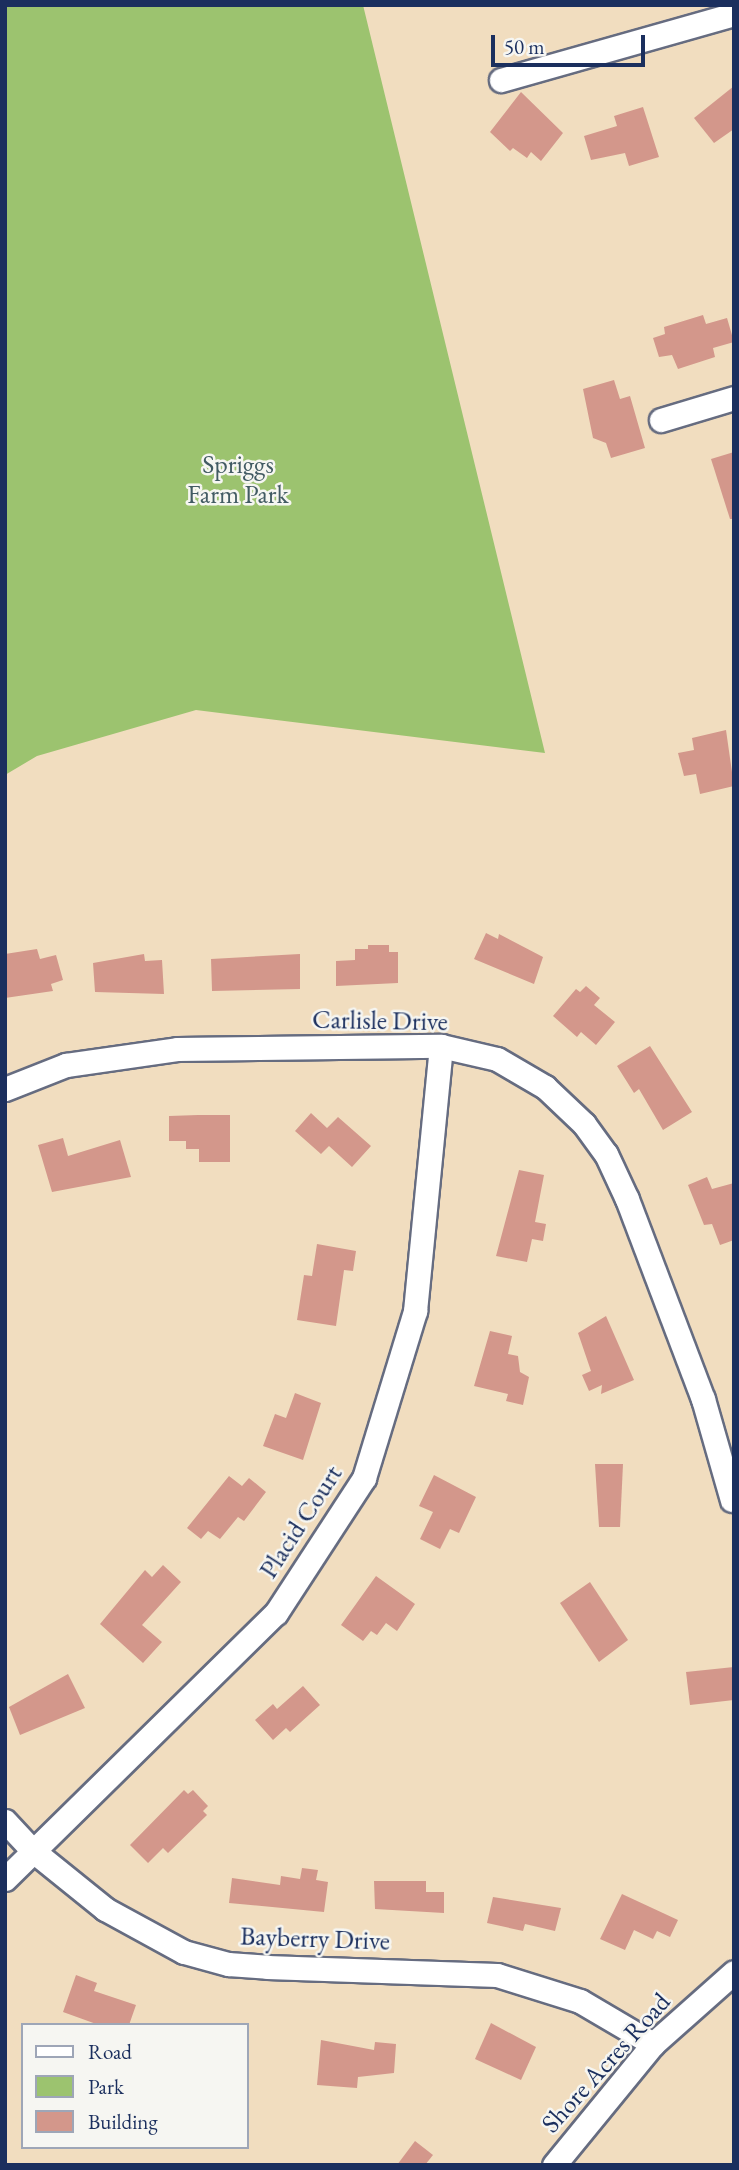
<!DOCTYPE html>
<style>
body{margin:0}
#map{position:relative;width:739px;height:2170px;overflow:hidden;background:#f1ddbf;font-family:"EB Garamond",serif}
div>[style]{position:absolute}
.green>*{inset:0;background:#9cc36f}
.building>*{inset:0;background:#d3978b}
.roads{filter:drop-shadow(2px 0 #666c80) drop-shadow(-2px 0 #666c80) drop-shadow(0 2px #666c80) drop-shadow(0 -2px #666c80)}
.minor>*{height:23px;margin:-11.5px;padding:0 11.5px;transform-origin:11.5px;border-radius:11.5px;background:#fff}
span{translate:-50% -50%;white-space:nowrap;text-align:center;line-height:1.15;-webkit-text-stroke:5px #f6f6f2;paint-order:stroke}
.park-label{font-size:26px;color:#425b63}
.street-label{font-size:26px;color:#1b2f5e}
.frame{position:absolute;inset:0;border:7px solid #1b2f5e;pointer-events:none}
.legend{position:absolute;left:21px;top:2023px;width:228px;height:126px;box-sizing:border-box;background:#f6f6f2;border:2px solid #9ea6b7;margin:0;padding:9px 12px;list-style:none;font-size:21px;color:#1b2f5e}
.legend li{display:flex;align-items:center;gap:14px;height:35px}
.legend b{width:35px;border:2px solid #9ea6b7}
.scale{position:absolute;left:491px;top:35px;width:154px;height:32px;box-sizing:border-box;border:4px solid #1b2f5e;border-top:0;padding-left:9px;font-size:21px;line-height:24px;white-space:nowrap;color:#1b2f5e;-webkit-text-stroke:5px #f6f6f2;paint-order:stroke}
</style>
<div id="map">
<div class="green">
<div style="clip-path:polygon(5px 5px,363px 5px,545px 753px,196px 710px,37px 756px,5px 775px)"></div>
</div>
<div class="building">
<div style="clip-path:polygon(734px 86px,734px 129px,714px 143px,694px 118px)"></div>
<div style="clip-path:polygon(521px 92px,563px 133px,541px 161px,531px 152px,527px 158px,513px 148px,510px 151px,490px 132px)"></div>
<div style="clip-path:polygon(643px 107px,659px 157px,629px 166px,625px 153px,591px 160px,584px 136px,617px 126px,614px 116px)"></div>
<div style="clip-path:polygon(703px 315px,706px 324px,727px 318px,734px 342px,713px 348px,715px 357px,678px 369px,672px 355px,659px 357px,653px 338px,665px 334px,664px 327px)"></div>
<div style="clip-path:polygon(614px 380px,620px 399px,630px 396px,645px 448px,611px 458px,606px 443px,593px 438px,583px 389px)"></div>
<div style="clip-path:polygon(734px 452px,734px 519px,730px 519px,711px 459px)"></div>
<div style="clip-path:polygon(726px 730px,734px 786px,700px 794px,696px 774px,684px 776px,678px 753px,694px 750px,692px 738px)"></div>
<div style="clip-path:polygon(486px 933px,498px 939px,499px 934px,543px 957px,534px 984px,474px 959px)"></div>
<div style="clip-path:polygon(368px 945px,389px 945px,389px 952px,398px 952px,398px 983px,336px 986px,336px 961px,355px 960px,355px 949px,368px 949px)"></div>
<div style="clip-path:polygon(37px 949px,40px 959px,56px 955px,63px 980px,51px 984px,53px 991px,5px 998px,5px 954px)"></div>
<div style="clip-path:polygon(144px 954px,145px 961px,162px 960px,164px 994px,95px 992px,93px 963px)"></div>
<div style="clip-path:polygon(300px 954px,300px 989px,212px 991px,211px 959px)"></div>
<div style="clip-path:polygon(586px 986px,600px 998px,594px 1005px,615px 1022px,596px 1045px,581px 1032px,577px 1037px,553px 1016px,576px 989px,580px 992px)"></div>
<div style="clip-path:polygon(650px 1046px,692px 1112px,663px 1130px,639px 1089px,634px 1093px,617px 1066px)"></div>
<div style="clip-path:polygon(311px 1113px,327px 1128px,338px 1117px,371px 1146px,352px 1167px,329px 1146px,321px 1154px,295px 1131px)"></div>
<div style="clip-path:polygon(198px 1115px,230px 1115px,230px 1162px,199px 1162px,199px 1149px,186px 1149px,186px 1141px,169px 1141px,169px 1116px)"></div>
<div style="clip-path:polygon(63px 1138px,68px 1156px,120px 1140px,131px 1177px,52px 1192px,38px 1145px)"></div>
<div style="clip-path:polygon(519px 1170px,544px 1175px,535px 1222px,546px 1224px,543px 1241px,532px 1239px,527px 1262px,496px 1256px)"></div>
<div style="clip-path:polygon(707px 1177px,712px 1189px,734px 1183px,734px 1240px,720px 1245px,712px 1224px,704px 1225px,688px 1185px)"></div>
<div style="clip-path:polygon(317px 1244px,356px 1251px,353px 1271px,344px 1270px,336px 1326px,297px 1320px,304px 1275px,312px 1276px)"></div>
<div style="clip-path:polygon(606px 1316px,634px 1380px,601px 1394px,602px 1385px,589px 1391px,582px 1375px,591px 1371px,578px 1333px)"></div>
<div style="clip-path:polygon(490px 1331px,512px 1336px,508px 1354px,518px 1356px,520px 1372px,529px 1377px,523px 1405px,506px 1401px,508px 1394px,474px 1386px)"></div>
<div style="clip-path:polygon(295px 1393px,321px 1403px,303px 1460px,263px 1446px,275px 1414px,286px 1418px)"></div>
<div style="clip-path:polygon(595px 1464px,623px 1464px,620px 1527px,599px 1527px)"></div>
<div style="clip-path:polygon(434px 1475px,476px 1497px,459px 1533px,450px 1529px,440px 1549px,420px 1539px,433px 1512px,419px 1506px)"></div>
<div style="clip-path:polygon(229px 1476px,242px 1486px,249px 1478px,266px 1492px,244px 1521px,238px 1517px,220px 1539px,208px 1531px,201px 1539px,187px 1528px)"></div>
<div style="clip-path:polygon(163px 1565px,181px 1582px,142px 1625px,162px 1642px,143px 1663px,100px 1624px,145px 1570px,152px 1577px)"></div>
<div style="clip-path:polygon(376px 1576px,415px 1604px,397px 1631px,386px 1623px,377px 1635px,371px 1631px,363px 1641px,341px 1625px)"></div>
<div style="clip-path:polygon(590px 1582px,628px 1640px,599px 1662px,560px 1603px)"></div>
<div style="clip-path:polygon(734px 1667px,734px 1700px,690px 1705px,686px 1672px)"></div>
<div style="clip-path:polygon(68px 1674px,85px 1708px,20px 1735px,9px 1707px)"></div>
<div style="clip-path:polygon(303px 1686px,320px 1705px,290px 1732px,286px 1728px,273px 1740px,255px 1720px,273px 1704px,277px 1709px)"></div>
<div style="clip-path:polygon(184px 1790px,188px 1794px,193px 1790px,208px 1806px,203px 1811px,207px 1815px,168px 1853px,163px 1848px,148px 1863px,130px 1845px)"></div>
<div style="clip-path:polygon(302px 1868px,318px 1870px,316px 1880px,328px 1882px,324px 1912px,229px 1903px,232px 1878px,280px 1885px,281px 1876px,300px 1879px)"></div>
<div style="clip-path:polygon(374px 1881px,426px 1881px,426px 1892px,444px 1892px,444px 1913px,375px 1909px)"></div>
<div style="clip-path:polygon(622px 1894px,678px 1920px,670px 1937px,657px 1931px,653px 1939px,634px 1930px,625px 1950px,600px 1939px)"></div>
<div style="clip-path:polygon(493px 1897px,561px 1908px,555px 1931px,525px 1924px,523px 1931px,487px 1923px)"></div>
<div style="clip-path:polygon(76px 1975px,97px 1983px,94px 1991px,136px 2005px,129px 2025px,99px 2025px,63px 2012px)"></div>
<div style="clip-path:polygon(491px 2023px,536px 2047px,521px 2080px,475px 2059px)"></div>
<div style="clip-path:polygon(321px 2040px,374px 2050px,375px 2042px,396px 2044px,394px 2073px,358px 2077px,357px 2088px,317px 2085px)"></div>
<div style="clip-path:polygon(415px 2141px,433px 2155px,425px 2165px,397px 2165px)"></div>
</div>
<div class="roads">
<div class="minor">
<div style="left:501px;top:80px;width:242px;rotate:-15.8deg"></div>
<div style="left:661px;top:420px;width:76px;rotate:-16.8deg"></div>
<div style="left:5px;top:1089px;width:66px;rotate:-21.5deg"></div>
<div style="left:66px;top:1065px;width:112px;rotate:-8.2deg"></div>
<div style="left:177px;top:1049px;width:264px;rotate:-0.7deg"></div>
<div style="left:441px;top:1046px;width:57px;rotate:13.1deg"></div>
<div style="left:497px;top:1059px;width:56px;rotate:30.3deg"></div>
<div style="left:545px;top:1087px;width:54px;rotate:43.5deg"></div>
<div style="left:584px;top:1124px;width:37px;rotate:54deg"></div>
<div style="left:606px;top:1154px;width:50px;rotate:65deg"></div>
<div style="left:627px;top:1199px;width:214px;rotate:69.2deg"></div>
<div style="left:703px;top:1399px;width:105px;rotate:74deg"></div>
<div style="left:5px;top:1821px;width:40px;rotate:47deg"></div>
<div style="left:32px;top:1850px;width:94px;rotate:38.9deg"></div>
<div style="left:105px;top:1909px;width:90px;rotate:28.6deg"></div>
<div style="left:184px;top:1952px;width:46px;rotate:15.3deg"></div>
<div style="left:228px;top:1964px;width:39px;rotate:4deg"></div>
<div style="left:267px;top:1967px;width:230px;rotate:2deg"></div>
<div style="left:497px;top:1975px;width:87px;rotate:17.4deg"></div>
<div style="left:580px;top:2001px;width:85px;rotate:30.5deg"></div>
<div style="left:5px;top:1879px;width:380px;rotate:-44.5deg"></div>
<div style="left:276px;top:1613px;width:161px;rotate:-56.9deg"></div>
<div style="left:364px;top:1478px;width:175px;rotate:-73deg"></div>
<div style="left:415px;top:1311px;width:266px;rotate:-84.4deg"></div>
<div style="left:554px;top:2165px;width:156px;rotate:-50.7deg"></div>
<div style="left:653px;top:2044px;width:108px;rotate:-41.6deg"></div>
</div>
</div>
<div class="park-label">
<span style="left:238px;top:480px">Spriggs<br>Farm Park</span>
</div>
<div class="street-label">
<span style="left:380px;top:1021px;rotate:1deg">Carlisle Drive</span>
<span style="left:301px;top:1522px;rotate:-57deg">Placid Court</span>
<span style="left:315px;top:1939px;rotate:2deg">Bayberry Drive</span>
<span style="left:606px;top:2063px;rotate:-48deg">Shore Acres Road</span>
</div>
<div class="frame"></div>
<ul class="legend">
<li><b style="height:9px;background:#fff"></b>Road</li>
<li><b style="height:19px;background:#9cc36f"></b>Park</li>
<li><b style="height:19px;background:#d3978b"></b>Building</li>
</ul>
<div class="scale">50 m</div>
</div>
